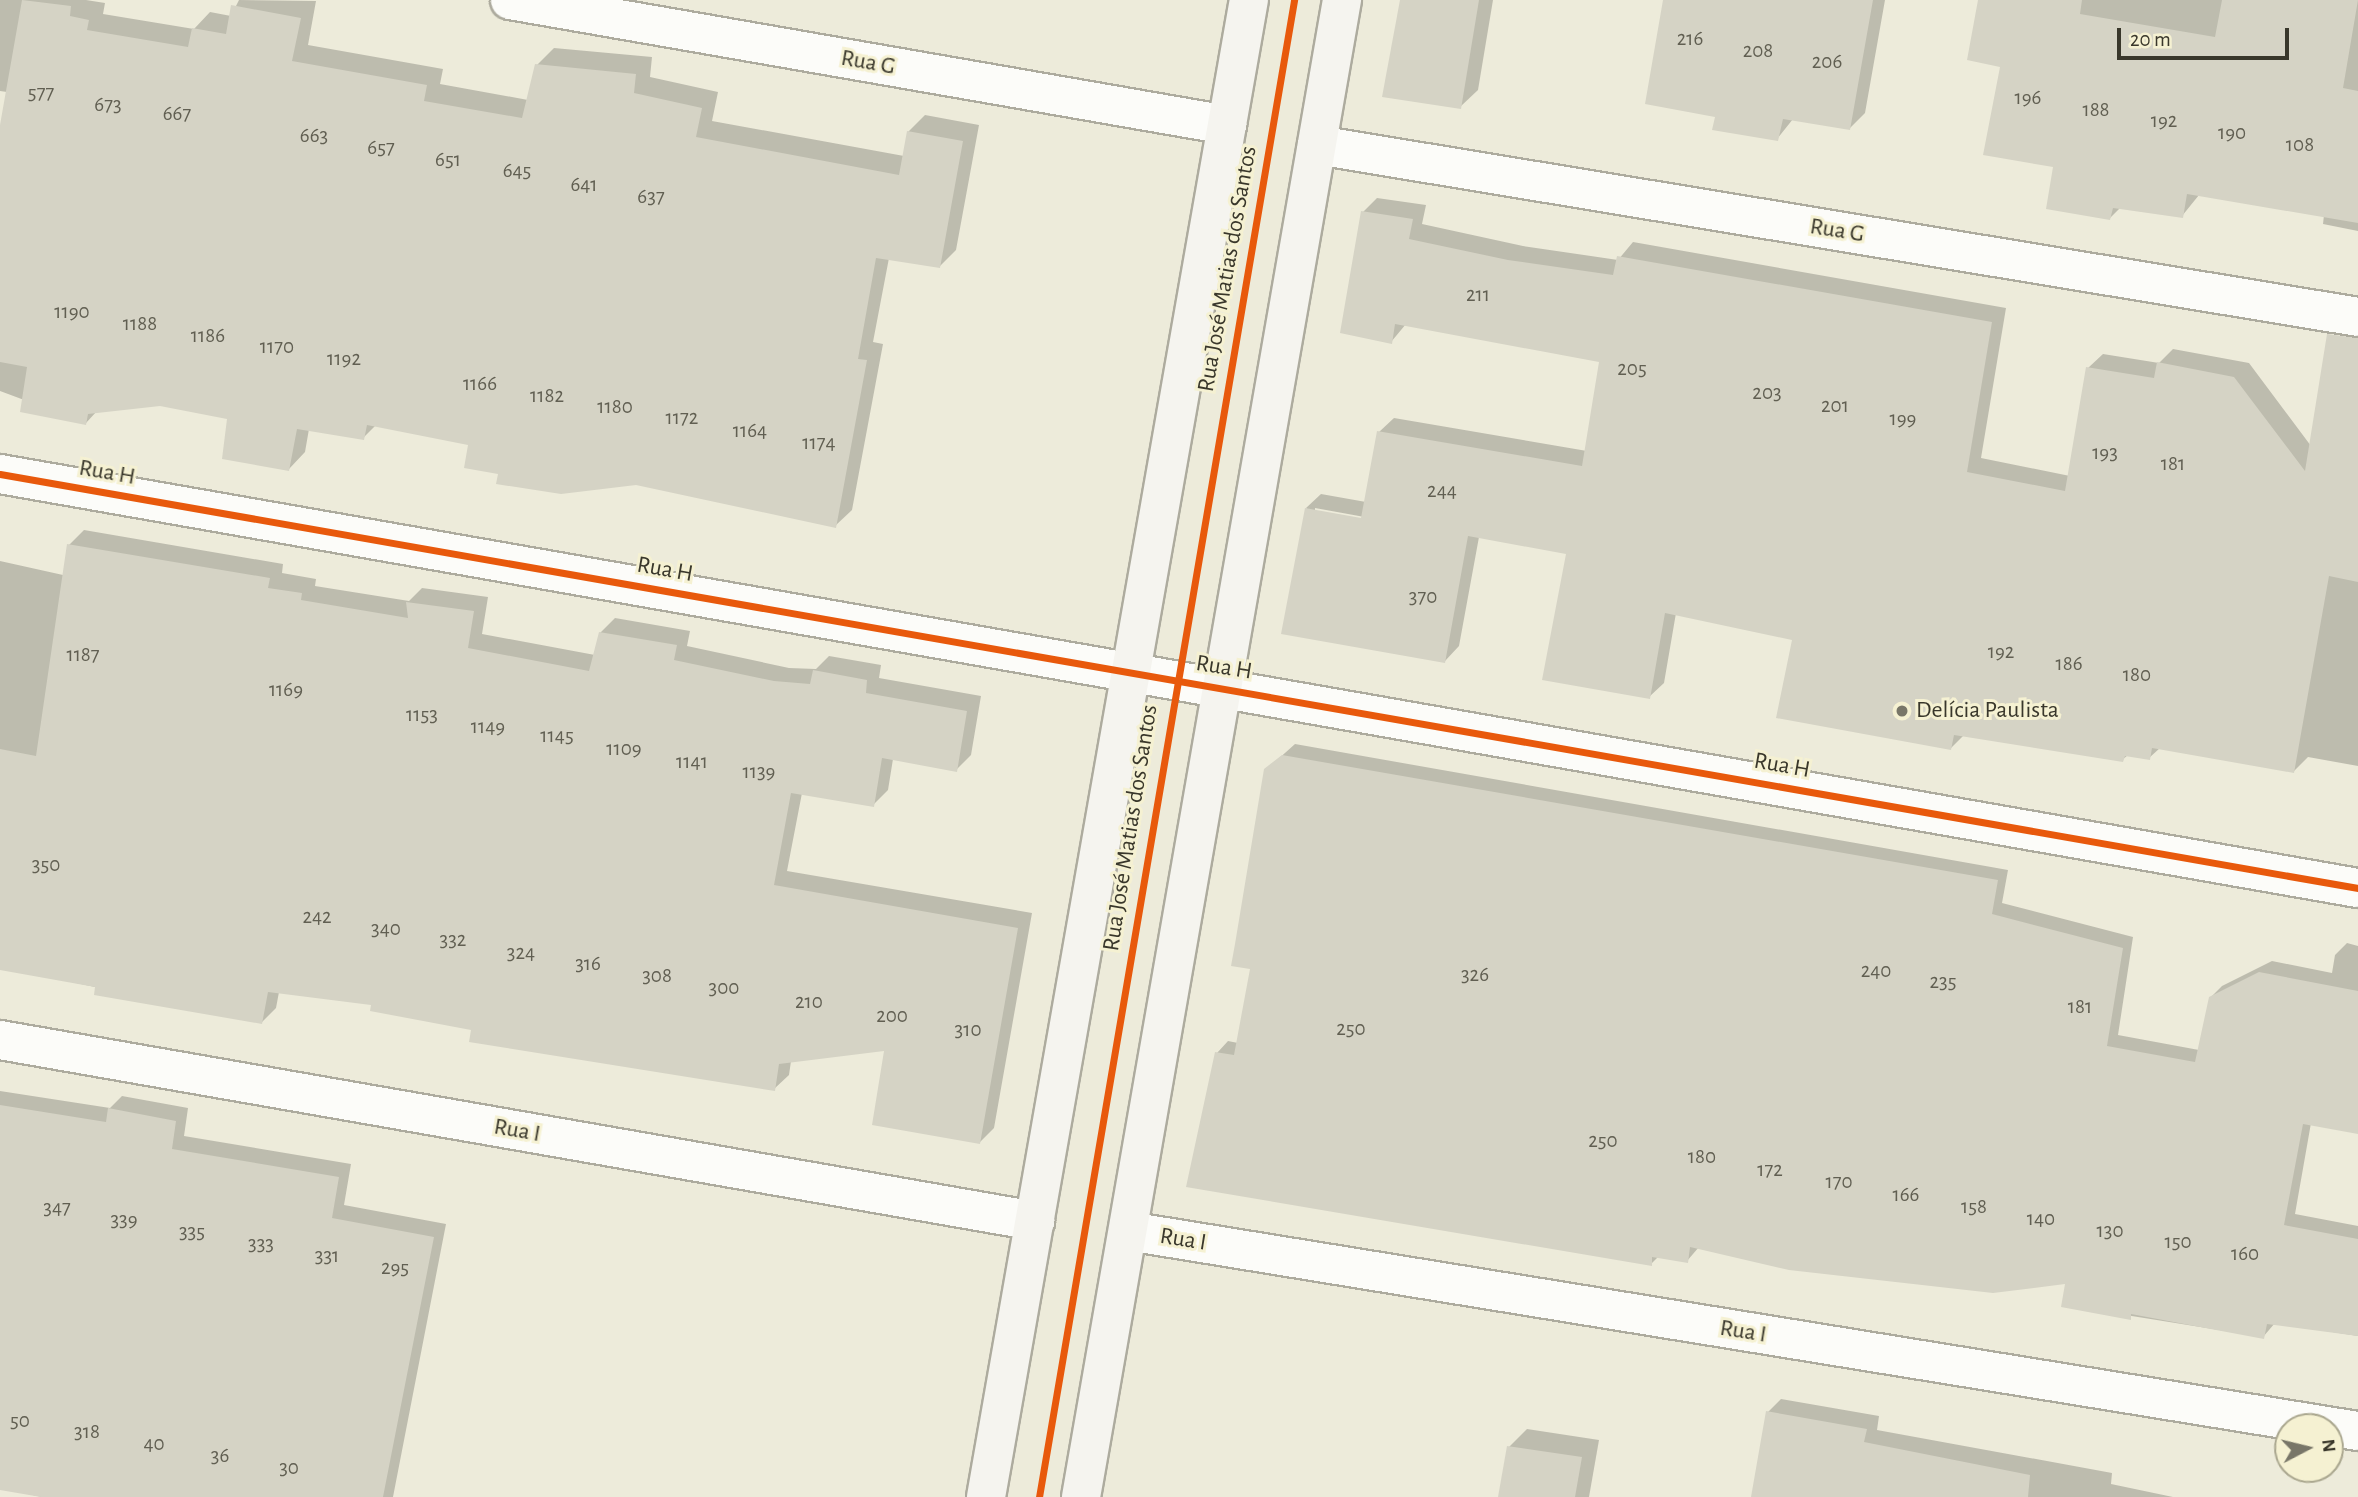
<!DOCTYPE html>
<meta charset="utf-8">
<style>
body{margin:0}
#map{position:relative;width:2358px;height:1497px;overflow:hidden;background:#edebda;font-family:"Alegreya Sans",sans-serif}
div>[style]{position:absolute}
.shadow>*{inset:0;background:#0003}
.building>*{inset:0;background:#d5d3c5}
.roads{filter:drop-shadow(2px 0 #adab9e) drop-shadow(-2px 0 #adab9e) drop-shadow(0 2px #adab9e) drop-shadow(0 -2px #adab9e)}
.street>*{height:38px;margin:-19px;padding:0 19px;transform-origin:19px;border-radius:19px;background:#fcfcf9}
.secondary>*{height:38px;margin:-19px;padding:0 19px;transform-origin:19px;border-radius:19px;background:#f5f4ef}
.cycleway>*{height:7px;margin:-3.5px;padding:0 3.5px;transform-origin:3.5px;border-radius:3.5px;background:#e8590c}
.dots>*{width:19px;height:19px;translate:-50% -50%;box-sizing:border-box;border:4px solid #f5f1d2;border-radius:50%}
span{translate:-50% -50%;white-space:nowrap;text-align:center;line-height:1.15;-webkit-text-stroke:6px #f5f1d2;paint-order:stroke}
.number-label{font-size:21px;color:#615f52}
.number-label span{-webkit-text-stroke-width:0}
.street-label{font-size:24px;color:#39372b}
.poi-label{font-size:24px;color:#39372b}
.left{translate:0 -50%;text-align:left}
.north{position:absolute;left:2274px;top:1413px;width:70px;height:70px;box-sizing:border-box;background:#f5f1d2;border:2px solid #aaa78f;border-radius:50%;rotate:83deg;font-size:19px;font-weight:700;line-height:28px;text-align:center;color:#39372b}
.north::after{content:'';display:block;margin:auto;width:24px;height:32px;background:#787668;clip-path:polygon(50% 0,100% 100%,50% 72%,0 100%)}
.scale{position:absolute;left:2117px;top:28px;width:172px;height:32px;box-sizing:border-box;border:4px solid #39372b;border-top:0;padding-left:9px;font-size:21px;line-height:24px;white-space:nowrap;color:#39372b;-webkit-text-stroke:5px #f5f1d2;paint-order:stroke}
</style>
<div id="map">
<div class="shadow">
<div style="clip-path:polygon(0 0,86px 0,105px 3px,103px 14px,194px 29px,210px 12px,231px 16px,239px 0,316px 1px,308px 45px,443px 69px,440px 84px,528px 100px,537px 65px,554px 48px,652px 57px,650px 77px,718px 92px,712px 121px,904px 156px,908px 132px,925px 115px,979px 125px,956px 250px,939px 267px,889px 258px,873px 342px,883px 344px,852px 510px,835px 526px,636px 483px,500px 472px,470px 443px,376px 425px,363px 438px,309px 429px,305px 452px,289px 469px,229px 417px,161px 404px,97px 411px,86px 423px,0 391px,0 133px,7px 92px,0 91px)"></div>
<div style="clip-path:polygon(1402px 0,1493px 0,1478px 90px,1460px 107px)"></div>
<div style="clip-path:polygon(1665px 0,1885px 0,1865px 113px,1850px 128px,1793px 119px,1777px 139px,1717px 116px)"></div>
<div style="clip-path:polygon(1980px 0,2358px 0,2358px 231px,2323px 224px,2324px 215px,2199px 195px,2182px 216px,2121px 207px,2110px 218px,2055px 166px,2002px 65px)"></div>
<div style="clip-path:polygon(evenodd,1377px 198px,1426px 205px,1422px 224px,1523px 246px,1618px 260px,1633px 242px,2006px 308px,1981px 458px,2070px 476px,2088px 368px,2103px 354px,2159px 363px,2173px 349px,2249px 363px,2311px 446px,2358px 370px,2358px 766px,2308px 757px,2294px 771px,2160px 748px,2149px 758px,2128px 755px,2122px 760px,1964px 735px,1951px 748px,1794px 639px,1676px 613px,1664px 683px,1649px 697px,1568px 553px,1479px 537px,1459px 646px,1445px 661px,1306px 508px,1321px 494px,1366px 502px,1379px 432px,1394px 418px,1587px 451px,1601px 361px,1406px 324px,1391px 342px,1363px 212px,1377px 198px,1315px 508px,1370px 518px,1370px 521px,1315px 511px,1315px 508px)"></div>
<div style="clip-path:polygon(84px 530px,283px 564px,282px 573px,316px 579px,315px 586px,409px 601px,422px 588px,488px 597px,482px 634px,595px 655px,600px 633px,615px 618px,690px 631px,687px 646px,789px 668px,816px 669px,829px 656px,881px 665px,879px 678px,981px 696px,971px 755px,956px 770px,893px 759px,888px 790px,873px 805px,802px 793px,787px 871px,1032px 913px,994px 1128px,980px 1142px,886px 1049px,791px 1061px,789px 1075px,774px 1089px,373px 1004px,279px 992px,276px 1008px,262px 1022px,0 967px,0 561px,63px 575px,69px 545px)"></div>
<div style="clip-path:polygon(1295px 744px,2008px 870px,2002px 903px,2133px 937px,2118px 1035px,2199px 1050px,2210px 998px,2222px 986px,2272px 961px,2332px 973px,2335px 955px,2347px 943px,2358px 946px,2358px 1132px,2311px 1123px,2295px 1214px,2358px 1226px,2358px 1336px,2275px 1323px,2263px 1337px,2063px 1305px,2067px 1282px,1699px 1247px,1687px 1261px,1659px 1256px,1651px 1264px,1217px 1053px,1228px 1041px,1238px 1043px,1252px 968px,1266px 770px)"></div>
<div style="clip-path:polygon(0 1091px,110px 1108px,122px 1096px,188px 1108px,184px 1136px,351px 1164px,344px 1205px,446px 1224px,393px 1497px,42px 1497px,0 1488px)"></div>
<div style="clip-path:polygon(1781px 1399px,1879px 1416px,1877px 1430px,2112px 1473px,2111px 1484px,2173px 1497px,1753px 1497px,1768px 1412px)"></div>
<div style="clip-path:polygon(1527px 1429px,1599px 1440px,1589px 1497px,1500px 1497px,1509px 1447px)"></div>
</div>
<div class="building">
<div style="clip-path:polygon(22px 0,71px 6px,70px 16px,89px 20px,87px 30px,188px 47px,192px 28px,226px 34px,231px 5px,301px 18px,292px 61px,427px 85px,424px 101px,522px 118px,535px 64px,636px 74px,634px 93px,702px 108px,696px 137px,899px 175px,907px 131px,963px 141px,940px 268px,876px 258px,858px 359px,867px 360px,836px 528px,636px 485px,561px 494px,496px 484px,498px 474px,464px 468px,468px 445px,367px 425px,364px 440px,297px 429px,289px 471px,222px 459px,227px 419px,160px 406px,88px 414px,86px 425px,20px 412px,27px 367px,0 362px,0 125px)"></div>
<div style="clip-path:polygon(1400px 0,1479px 0,1461px 109px,1382px 97px)"></div>
<div style="clip-path:polygon(1663px 0,1873px 0,1850px 130px,1783px 119px,1778px 141px,1712px 130px,1715px 117px,1645px 104px)"></div>
<div style="clip-path:polygon(1978px 0,2082px 0,2080px 14px,2215px 37px,2222px 0,2358px 0,2343px 88px,2358px 91px,2358px 223px,2187px 194px,2183px 218px,2113px 208px,2110px 220px,2046px 209px,2053px 167px,1983px 155px,2000px 67px,1967px 60px)"></div>
<div style="clip-path:polygon(1361px 211px,1413px 219px,1409px 239px,1508px 260px,1613px 275px,1617px 256px,1992px 322px,1967px 472px,2065px 491px,2086px 367px,2154px 378px,2157px 362px,2234px 377px,2305px 471px,2327px 334px,2358px 338px,2358px 582px,2329px 576px,2294px 773px,2152px 748px,2150px 760px,2125px 756px,2123px 762px,1954px 735px,1951px 750px,1776px 718px,1792px 640px,1665px 613px,1650px 699px,1542px 680px,1566px 554px,1468px 536px,1445px 663px,1281px 634px,1305px 508px,1361px 518px,1377px 431px,1582px 466px,1599px 362px,1395px 324px,1392px 344px,1340px 333px)"></div>
<div style="clip-path:polygon(67px 544px,270px 578px,268px 588px,302px 593px,301px 600px,408px 618px,406px 602px,474px 611px,468px 648px,589px 671px,599px 632px,677px 645px,674px 660px,774px 681px,810px 684px,813px 670px,867px 680px,866px 693px,967px 711px,957px 772px,882px 758px,874px 807px,791px 793px,774px 885px,1018px 928px,980px 1144px,872px 1125px,884px 1051px,779px 1064px,775px 1091px,469px 1042px,471px 1030px,370px 1011px,371px 1005px,268px 992px,262px 1024px,94px 995px,95px 987px,0 970px,0 749px,36px 756px)"></div>
<div style="clip-path:polygon(1282px 755px,1998px 880px,1992px 914px,2123px 948px,2107px 1046px,2195px 1062px,2209px 997px,2259px 972px,2358px 991px,2358px 1134px,2303px 1124px,2284px 1225px,2358px 1239px,2358px 1336px,2267px 1324px,2264px 1339px,2131px 1314px,2131px 1320px,2061px 1307px,2065px 1284px,1993px 1293px,1789px 1270px,1690px 1247px,1688px 1263px,1652px 1257px,1652px 1266px,1186px 1187px,1215px 1052px,1234px 1055px,1250px 969px,1231px 966px,1235px 944px,1264px 769px)"></div>
<div style="clip-path:polygon(0 1105px,106px 1122px,108px 1108px,176px 1121px,172px 1149px,339px 1177px,332px 1218px,434px 1237px,383px 1497px,41px 1497px,0 1490px)"></div>
<div style="clip-path:polygon(1766px 1411px,1867px 1429px,1864px 1442px,2030px 1475px,2028px 1497px,1751px 1497px)"></div>
<div style="clip-path:polygon(1507px 1446px,1582px 1457px,1575px 1497px,1498px 1497px)"></div>
</div>
<div class="roads">
<div class="street">
<div style="left:510px;top:0;width:728px;rotate:9.89deg"></div>
<div style="left:1317px;top:145px;width:1055px;rotate:9.38deg"></div>
<div style="left:0;top:474px;width:2394px;rotate:9.96deg"></div>
<div style="left:0;top:1040px;width:1051px;rotate:9.92deg"></div>
<div style="left:1128px;top:1231px;width:1246px;rotate:9.24deg"></div>
</div>
<div class="secondary">
<div style="left:986px;top:1497px;width:1520px;rotate:-80.04deg"></div>
<div style="left:1081px;top:1497px;width:1520px;rotate:-80.11deg"></div>
</div>
</div>
<div class="cycleway">
<div style="left:0;top:474px;width:2394px;rotate:9.96deg"></div>
<div style="left:1039px;top:1497px;width:1519px;rotate:-80.33deg"></div>
</div>
<div class="dots">
<div style="left:1902px;top:711px;background:#787668"></div>
</div>
<div class="number-label">
<span style="left:1690px;top:39px">216</span>
<span style="left:1758px;top:51px">208</span>
<span style="left:1827px;top:62px">206</span>
<span style="left:41px;top:93px">577</span>
<span style="left:2028px;top:98px">196</span>
<span style="left:108px;top:105px">673</span>
<span style="left:2096px;top:110px">188</span>
<span style="left:177px;top:114px">667</span>
<span style="left:2164px;top:121px">192</span>
<span style="left:2232px;top:133px">190</span>
<span style="left:314px;top:136px">663</span>
<span style="left:2300px;top:145px">108</span>
<span style="left:381px;top:148px">657</span>
<span style="left:448px;top:160px">651</span>
<span style="left:517px;top:171px">645</span>
<span style="left:584px;top:185px">641</span>
<span style="left:651px;top:197px">637</span>
<span style="left:1478px;top:295px">211</span>
<span style="left:72px;top:312px">1190</span>
<span style="left:140px;top:324px">1188</span>
<span style="left:208px;top:336px">1186</span>
<span style="left:277px;top:347px">1170</span>
<span style="left:344px;top:359px">1192</span>
<span style="left:1632px;top:369px">205</span>
<span style="left:480px;top:384px">1166</span>
<span style="left:1767px;top:393px">203</span>
<span style="left:547px;top:396px">1182</span>
<span style="left:1835px;top:406px">201</span>
<span style="left:615px;top:407px">1180</span>
<span style="left:682px;top:418px">1172</span>
<span style="left:1903px;top:419px">199</span>
<span style="left:750px;top:431px">1164</span>
<span style="left:819px;top:443px">1174</span>
<span style="left:2105px;top:453px">193</span>
<span style="left:2173px;top:464px">181</span>
<span style="left:1442px;top:491px">244</span>
<span style="left:1423px;top:597px">370</span>
<span style="left:2001px;top:652px">192</span>
<span style="left:83px;top:655px">1187</span>
<span style="left:2069px;top:664px">186</span>
<span style="left:2137px;top:675px">180</span>
<span style="left:286px;top:690px">1169</span>
<span style="left:422px;top:715px">1153</span>
<span style="left:488px;top:727px">1149</span>
<span style="left:557px;top:736px">1145</span>
<span style="left:624px;top:749px">1109</span>
<span style="left:692px;top:762px">1141</span>
<span style="left:759px;top:772px">1139</span>
<span style="left:46px;top:865px">350</span>
<span style="left:317px;top:917px">242</span>
<span style="left:386px;top:929px">340</span>
<span style="left:453px;top:940px">332</span>
<span style="left:521px;top:953px">324</span>
<span style="left:588px;top:964px">316</span>
<span style="left:1876px;top:971px">240</span>
<span style="left:1475px;top:975px">326</span>
<span style="left:657px;top:976px">308</span>
<span style="left:1943px;top:982px">235</span>
<span style="left:724px;top:988px">300</span>
<span style="left:809px;top:1002px">210</span>
<span style="left:2080px;top:1007px">181</span>
<span style="left:892px;top:1016px">200</span>
<span style="left:1351px;top:1029px">250</span>
<span style="left:968px;top:1030px">310</span>
<span style="left:1603px;top:1141px">250</span>
<span style="left:1702px;top:1157px">180</span>
<span style="left:1770px;top:1170px">172</span>
<span style="left:1839px;top:1182px">170</span>
<span style="left:1906px;top:1195px">166</span>
<span style="left:1974px;top:1207px">158</span>
<span style="left:57px;top:1208px">347</span>
<span style="left:2041px;top:1219px">140</span>
<span style="left:124px;top:1220px">339</span>
<span style="left:2110px;top:1231px">130</span>
<span style="left:192px;top:1232px">335</span>
<span style="left:2178px;top:1242px">150</span>
<span style="left:261px;top:1244px">333</span>
<span style="left:2245px;top:1254px">160</span>
<span style="left:327px;top:1256px">331</span>
<span style="left:395px;top:1268px">295</span>
<span style="left:20px;top:1421px">50</span>
<span style="left:87px;top:1432px">318</span>
<span style="left:154px;top:1444px">40</span>
<span style="left:220px;top:1456px">36</span>
<span style="left:289px;top:1468px">30</span>
</div>
<div class="street-label">
<span style="left:868px;top:63px;rotate:10deg">Rua G</span>
<span style="left:1837px;top:231px;rotate:9deg">Rua G</span>
<span style="left:1228px;top:269px;rotate:-80deg">Rua José Matias dos Santos</span>
<span style="left:107px;top:473px;rotate:10deg">Rua H</span>
<span style="left:665px;top:570px;rotate:10deg">Rua H</span>
<span style="left:1224px;top:668px;rotate:9deg">Rua H</span>
<span style="left:1782px;top:766px;rotate:10deg">Rua H</span>
<span style="left:1131px;top:828px;rotate:-81deg">Rua José Matias dos Santos</span>
<span style="left:517px;top:1131px;rotate:10deg">Rua I</span>
<span style="left:1183px;top:1240px;rotate:9deg">Rua I</span>
<span style="left:1743px;top:1332px;rotate:9deg">Rua I</span>
</div>
<div class="poi-label">
<span class="left" style="left:1916px;top:711px">Delícia Paulista</span>
</div>
<div class="north">N</div>
<div class="scale">20 m</div>
</div>
